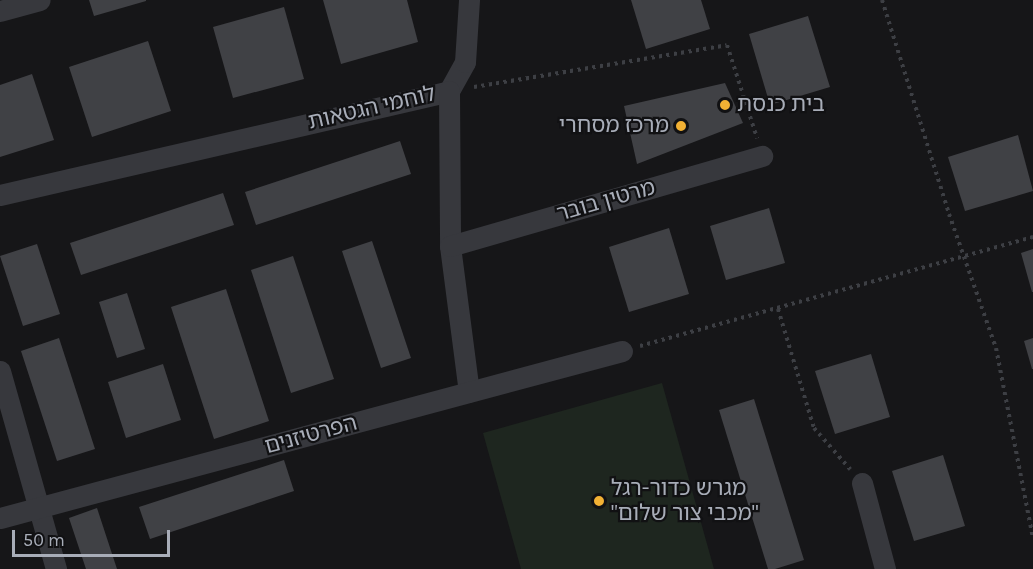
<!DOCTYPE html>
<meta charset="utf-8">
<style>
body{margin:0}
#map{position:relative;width:1033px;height:569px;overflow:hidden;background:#161618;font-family:Karla,"Noto Sans Hebrew",sans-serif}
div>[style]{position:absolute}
.green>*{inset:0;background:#1e261f}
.building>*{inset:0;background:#404145}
.path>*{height:4px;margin-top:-2px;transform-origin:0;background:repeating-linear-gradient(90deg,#3d3f44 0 3px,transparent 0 7.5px)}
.minor>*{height:21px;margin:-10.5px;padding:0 10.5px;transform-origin:10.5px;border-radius:10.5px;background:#37383d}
.dots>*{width:16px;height:16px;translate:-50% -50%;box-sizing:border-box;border:3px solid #111113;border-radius:50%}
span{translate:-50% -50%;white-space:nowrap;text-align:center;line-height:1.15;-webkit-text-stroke:4.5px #111113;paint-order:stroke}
.poi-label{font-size:22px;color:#a8adb8}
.left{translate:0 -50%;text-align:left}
.right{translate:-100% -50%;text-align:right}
.street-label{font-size:22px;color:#a8adb8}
.scale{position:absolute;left:12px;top:530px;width:158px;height:27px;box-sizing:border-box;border:3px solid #a8adb8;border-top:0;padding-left:8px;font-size:18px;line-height:21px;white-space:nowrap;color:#a8adb8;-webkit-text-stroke:4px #111113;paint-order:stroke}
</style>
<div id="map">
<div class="green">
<div style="clip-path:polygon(662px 383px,714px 569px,521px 569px,483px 433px)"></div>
</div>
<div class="building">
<div style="clip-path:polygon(89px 0,146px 0,146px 1px,94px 16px)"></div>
<div style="clip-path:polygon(323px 0,407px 0,418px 42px,341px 64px)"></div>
<div style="clip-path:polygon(631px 0,701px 0,710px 29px,646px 49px)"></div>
<div style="clip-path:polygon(284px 7px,304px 79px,233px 98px,213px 27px)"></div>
<div style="clip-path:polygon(808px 16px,830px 87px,770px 105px,749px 34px)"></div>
<div style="clip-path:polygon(148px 41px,171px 111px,92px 137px,69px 67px)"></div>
<div style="clip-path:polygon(32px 74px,54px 140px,0 157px,0 85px)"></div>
<div style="clip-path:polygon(725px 83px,743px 123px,637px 164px,624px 106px)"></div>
<div style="clip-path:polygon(1018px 135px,1033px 191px,965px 211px,948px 157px)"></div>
<div style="clip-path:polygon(400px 141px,411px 174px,256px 225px,245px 192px)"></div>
<div style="clip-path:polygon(223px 193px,234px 225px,81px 275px,70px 243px)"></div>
<div style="clip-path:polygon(769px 208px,785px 263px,726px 280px,710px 226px)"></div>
<div style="clip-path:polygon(669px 228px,689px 294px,629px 312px,609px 247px)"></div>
<div style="clip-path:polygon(372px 241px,411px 358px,381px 368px,342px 251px)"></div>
<div style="clip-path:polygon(37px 244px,60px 314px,23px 326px,0 256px)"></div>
<div style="clip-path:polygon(1033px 249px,1033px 292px,1032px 292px,1021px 253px)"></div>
<div style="clip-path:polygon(293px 256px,334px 379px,291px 393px,251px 270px)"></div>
<div style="clip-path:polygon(226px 289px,269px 421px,214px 439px,171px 307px)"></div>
<div style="clip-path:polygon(127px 293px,145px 349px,117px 358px,99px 302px)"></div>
<div style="clip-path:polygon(59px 338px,95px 449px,57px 461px,21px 351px)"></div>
<div style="clip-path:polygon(1033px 338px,1033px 369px,1032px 369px,1024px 341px)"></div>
<div style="clip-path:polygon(871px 354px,890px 417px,835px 434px,815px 371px)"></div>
<div style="clip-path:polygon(163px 364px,181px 420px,126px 438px,108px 382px)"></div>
<div style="clip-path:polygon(754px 399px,804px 560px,775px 569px,768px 569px,719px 410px)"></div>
<div style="clip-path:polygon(943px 455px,965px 526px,914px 541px,892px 471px)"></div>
<div style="clip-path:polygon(284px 460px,294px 491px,150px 539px,139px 507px)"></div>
<div style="clip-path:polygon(97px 508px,117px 569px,86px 569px,69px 518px)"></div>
</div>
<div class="path">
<div style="left:882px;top:0;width:224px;rotate:72.6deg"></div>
<div style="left:949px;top:214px;width:142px;rotate:70.7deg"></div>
<div style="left:996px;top:348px;width:194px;rotate:79deg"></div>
<div style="left:474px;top:87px;width:256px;rotate:-9.4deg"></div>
<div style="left:727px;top:45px;width:98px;rotate:72.1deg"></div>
<div style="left:778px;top:309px;width:124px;rotate:73.2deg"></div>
<div style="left:814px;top:428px;width:55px;rotate:48.7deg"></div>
<div style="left:640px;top:346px;width:408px;rotate:-15.5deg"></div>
</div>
<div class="minor">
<div style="left:0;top:11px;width:41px;rotate:-15.4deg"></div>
<div style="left:449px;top:91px;width:33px;rotate:-61deg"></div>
<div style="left:465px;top:62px;width:62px;rotate:-86.3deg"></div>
<div style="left:0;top:195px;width:461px;rotate:-13deg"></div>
<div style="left:449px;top:91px;width:155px;rotate:89.6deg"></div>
<div style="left:450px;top:246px;width:147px;rotate:82.6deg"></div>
<div style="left:450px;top:246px;width:325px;rotate:-16.1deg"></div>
<div style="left:0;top:371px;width:206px;rotate:74.2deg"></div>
<div style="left:862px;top:483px;width:89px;rotate:75deg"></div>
<div style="left:0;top:518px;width:644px;rotate:-15.03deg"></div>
</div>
<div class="dots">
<div style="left:725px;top:105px;background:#f2b134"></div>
<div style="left:681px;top:126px;background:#f2b134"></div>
<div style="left:599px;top:501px;background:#f2b134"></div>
</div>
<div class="poi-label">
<span class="left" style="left:737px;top:105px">בית כנסת</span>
<span class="right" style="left:669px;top:126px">מרכז מסחרי</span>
<span class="left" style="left:611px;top:501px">מגרש כדור-רגל<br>"מכבי צור שלום"</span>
</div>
<div class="street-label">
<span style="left:372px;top:108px;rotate:-13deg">לוחמי הגטאות</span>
<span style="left:606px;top:201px;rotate:-16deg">מרטין בובר</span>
<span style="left:311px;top:435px;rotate:-15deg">הפרטיזנים</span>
</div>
<div class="scale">50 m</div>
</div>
